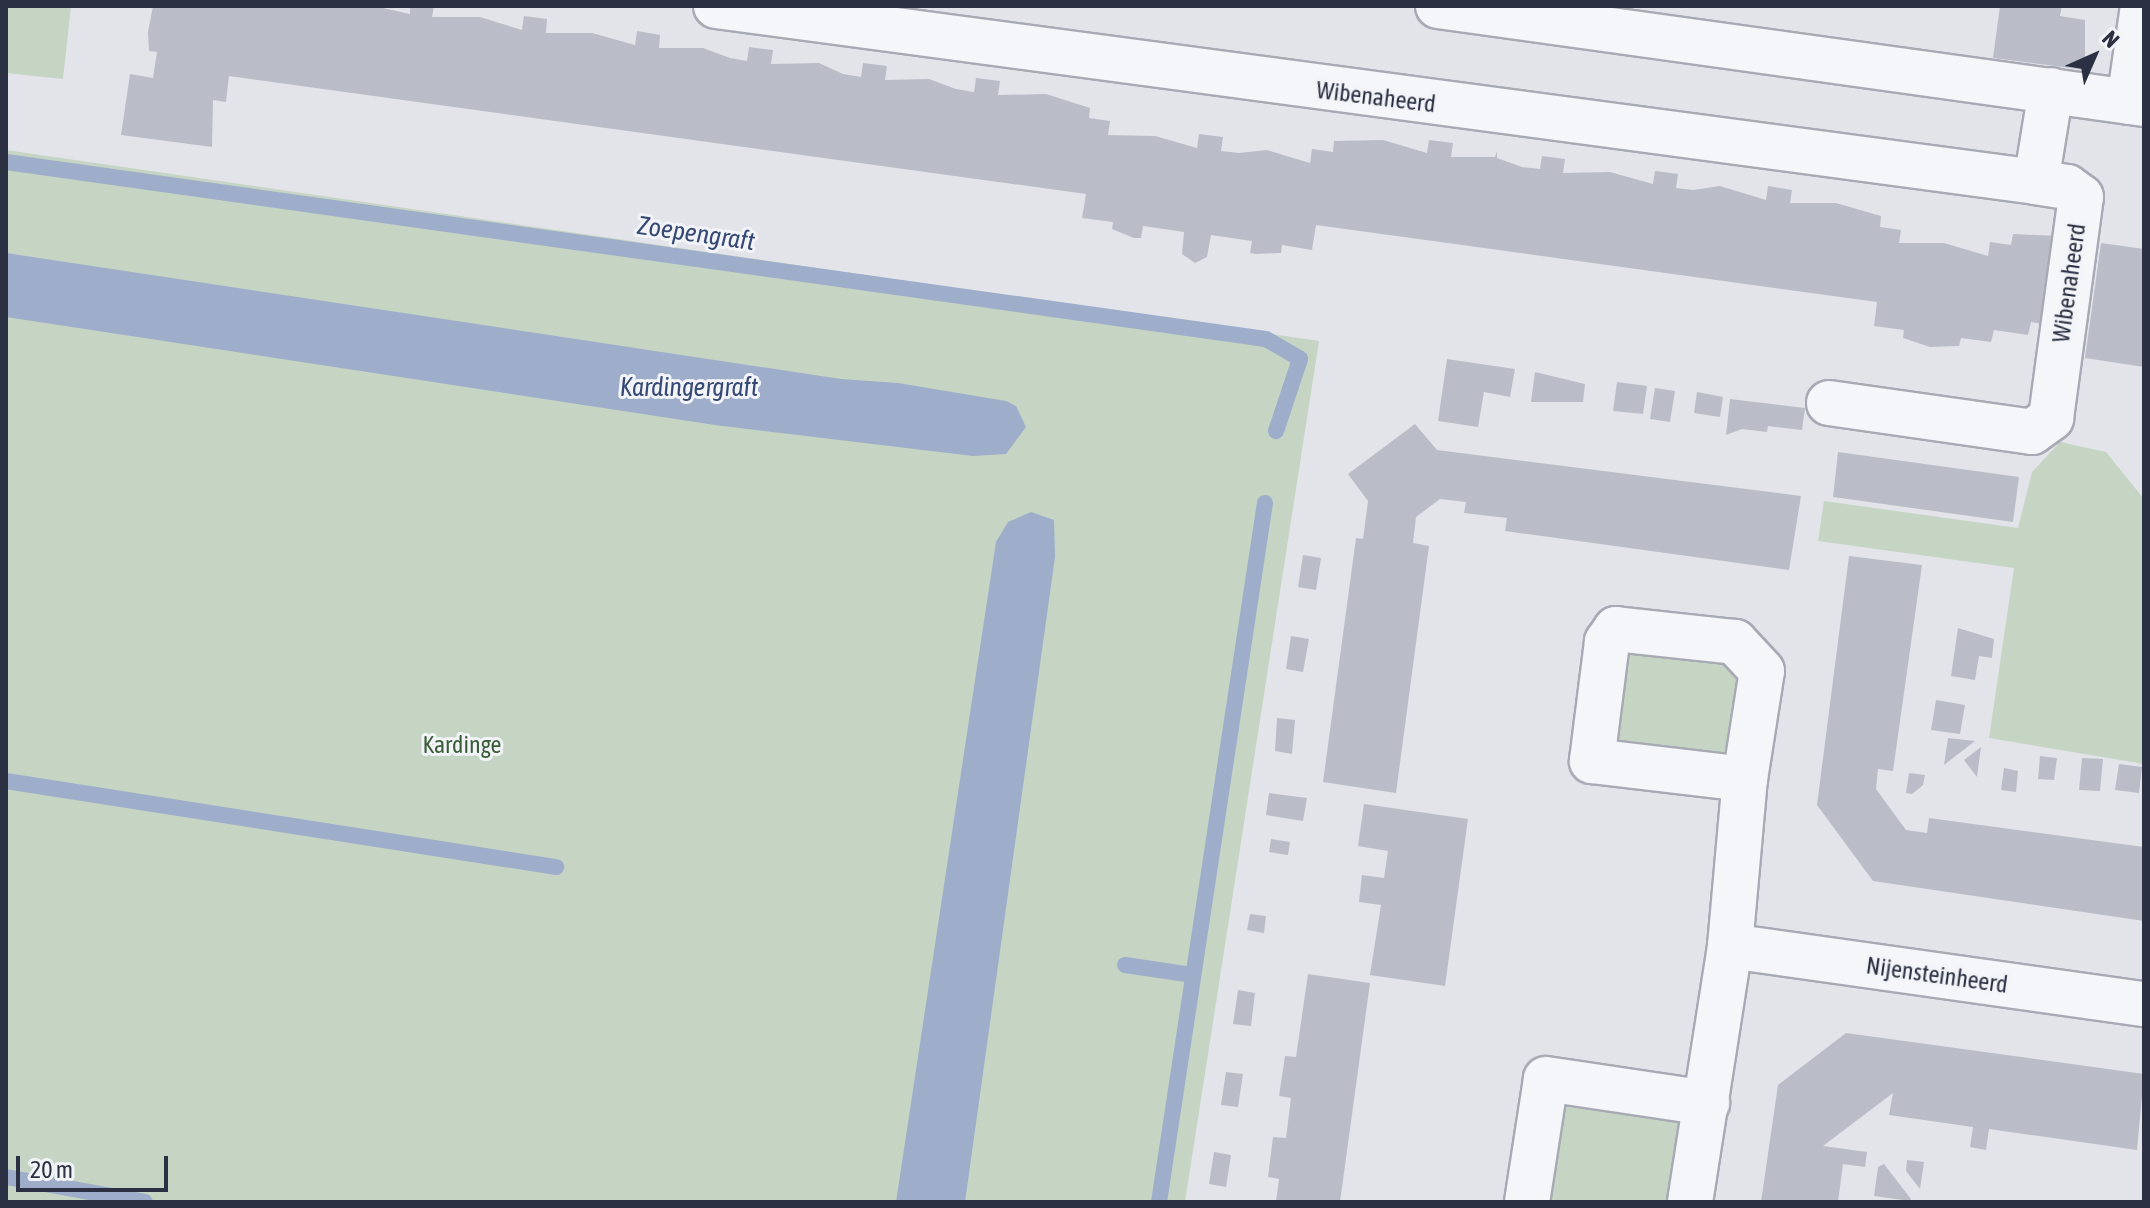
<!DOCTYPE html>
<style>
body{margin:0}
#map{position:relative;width:2150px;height:1208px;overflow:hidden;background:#e2e4ea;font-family:"Asap Condensed",sans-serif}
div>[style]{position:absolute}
.green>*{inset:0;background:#c6d4c4}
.water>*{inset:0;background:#9eadc9}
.stream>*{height:16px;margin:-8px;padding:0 8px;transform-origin:8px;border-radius:8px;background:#9eadc9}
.building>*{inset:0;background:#babdc7}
.roads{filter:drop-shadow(2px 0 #a7aab4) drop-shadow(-2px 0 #a7aab4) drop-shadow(0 2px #a7aab4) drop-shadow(0 -2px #a7aab4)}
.minor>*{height:44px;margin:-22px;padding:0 22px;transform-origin:22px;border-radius:22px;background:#f5f6f9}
span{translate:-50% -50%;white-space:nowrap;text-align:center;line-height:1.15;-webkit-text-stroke:6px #f2f4f8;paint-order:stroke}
.street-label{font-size:24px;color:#2b3042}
.park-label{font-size:24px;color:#3a5d38}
.water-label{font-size:26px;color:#364975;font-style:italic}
.frame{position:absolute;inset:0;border:8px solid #2b3042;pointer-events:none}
.north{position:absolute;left:2054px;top:16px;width:80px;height:80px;-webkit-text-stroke:6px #f2f4f8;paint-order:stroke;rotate:45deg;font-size:22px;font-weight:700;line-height:32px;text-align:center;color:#2b3042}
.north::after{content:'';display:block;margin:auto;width:28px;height:36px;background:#2b3042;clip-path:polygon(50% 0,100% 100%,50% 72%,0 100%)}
.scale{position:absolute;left:16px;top:1156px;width:152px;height:36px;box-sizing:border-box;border:4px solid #2b3042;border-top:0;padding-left:10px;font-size:24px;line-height:28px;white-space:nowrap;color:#2b3042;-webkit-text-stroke:6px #f2f4f8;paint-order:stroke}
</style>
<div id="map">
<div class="green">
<div style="clip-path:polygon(6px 6px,71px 6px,63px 79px,6px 73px)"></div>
<div style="clip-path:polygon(6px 150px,1319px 341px,1185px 1202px,6px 1202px)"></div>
<div style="clip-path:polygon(2060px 442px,2106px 452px,2144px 499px,2144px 764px,1989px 738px,2014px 568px,1818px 541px,1824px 501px,2018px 528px,2032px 472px)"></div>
<div style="clip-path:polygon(1624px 644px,1720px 656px,1737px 672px,1743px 694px,1732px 761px,1610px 748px)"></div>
<div style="clip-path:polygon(1563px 1099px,1691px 1114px,1676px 1202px,1549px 1202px)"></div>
</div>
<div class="water">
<div style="clip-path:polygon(6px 253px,841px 379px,898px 383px,1006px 401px,1016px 406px,1026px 427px,1006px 454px,973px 456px,715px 425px,6px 317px)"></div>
<div style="clip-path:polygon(1031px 512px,1054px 520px,1055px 557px,965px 1202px,896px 1202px,996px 542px,1008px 522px)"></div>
</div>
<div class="stream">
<div style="left:6px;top:162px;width:1272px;rotate:8deg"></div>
<div style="left:1266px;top:339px;width:39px;rotate:30deg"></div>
<div style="left:1300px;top:359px;width:76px;rotate:108.4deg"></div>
<div style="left:6px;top:781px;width:557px;rotate:8.89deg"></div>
<div style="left:1125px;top:965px;width:69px;rotate:8.4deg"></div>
<div style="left:6px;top:1177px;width:141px;rotate:10.2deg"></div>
<div style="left:1159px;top:1202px;width:707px;rotate:-81.38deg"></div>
</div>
<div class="building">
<div style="clip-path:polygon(153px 6px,374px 6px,410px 14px,410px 6px,434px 6px,432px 17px,480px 17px,522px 30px,524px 16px,547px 19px,546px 33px,592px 33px,635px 45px,637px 31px,660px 35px,659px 48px,703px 48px,730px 58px,747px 61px,749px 47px,773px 50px,771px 64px,819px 63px,843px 74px,861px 77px,863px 63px,887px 66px,885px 80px,929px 79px,956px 89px,974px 92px,976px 78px,1000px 81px,998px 95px,1046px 94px,1090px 108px,1089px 118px,1110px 121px,1108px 135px,1155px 136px,1197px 148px,1199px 134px,1223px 137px,1221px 151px,1239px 153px,1267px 150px,1310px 163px,1312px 149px,1333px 152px,1334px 141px,1383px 140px,1427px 153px,1429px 140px,1453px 143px,1451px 157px,1495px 157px,1497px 151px,1497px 158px,1522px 167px,1540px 169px,1542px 156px,1565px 159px,1563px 173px,1610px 172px,1653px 184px,1655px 171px,1678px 174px,1676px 188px,1693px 190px,1720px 186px,1766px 200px,1768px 186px,1792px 190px,1790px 203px,1836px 203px,1881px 216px,1880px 227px,1901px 230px,1899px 243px,1944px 243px,1988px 256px,1990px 242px,2011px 245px,2013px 234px,2059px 236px,2050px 325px,2031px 322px,2028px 335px,1994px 330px,1991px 342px,1961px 338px,1959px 346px,1930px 347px,1903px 338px,1904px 330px,1874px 326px,1877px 302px,1316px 225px,1312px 250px,1282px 245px,1281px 253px,1256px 254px,1250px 253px,1252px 241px,1211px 235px,1207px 257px,1195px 263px,1182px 254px,1184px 232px,1143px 226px,1141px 238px,1134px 238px,1112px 229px,1113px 222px,1082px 218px,1086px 194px,229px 76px,226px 102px,213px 100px,212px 147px,121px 135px,130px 74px,153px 78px,157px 52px,149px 51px,148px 32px)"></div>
<div style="clip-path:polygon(2000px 6px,2062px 6px,2060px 16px,2085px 20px,2085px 70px,1993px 58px)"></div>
<div style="clip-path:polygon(2101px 243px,2144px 249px,2144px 367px,2085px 358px)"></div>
<div style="clip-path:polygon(1447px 359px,1515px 369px,1510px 397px,1484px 392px,1478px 427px,1438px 421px)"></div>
<div style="clip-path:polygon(1535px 372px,1585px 384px,1583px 402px,1531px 402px)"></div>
<div style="clip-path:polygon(1617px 382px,1647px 386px,1643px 414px,1613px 411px)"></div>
<div style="clip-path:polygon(1655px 388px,1675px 391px,1670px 422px,1650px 419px)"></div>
<div style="clip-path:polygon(1697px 392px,1723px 397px,1720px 417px,1694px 413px)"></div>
<div style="clip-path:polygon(1730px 399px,1805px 408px,1802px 430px,1768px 426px,1767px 432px,1742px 429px,1726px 435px)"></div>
<div style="clip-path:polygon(1415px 424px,1437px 450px,1801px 496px,1789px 570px,1505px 531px,1507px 518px,1464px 513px,1466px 502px,1440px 499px,1416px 517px,1413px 543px,1429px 546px,1396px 793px,1323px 782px,1356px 538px,1363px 539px,1368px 501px,1348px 474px)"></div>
<div style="clip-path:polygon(1838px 452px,2019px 477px,2013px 522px,1833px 497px)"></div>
<div style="clip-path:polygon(1303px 555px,1321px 558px,1316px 590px,1298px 587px)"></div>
<div style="clip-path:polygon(1849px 556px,1922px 565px,1893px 771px,1878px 769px,1876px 789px,1906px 830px,1927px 833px,1929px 818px,2144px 847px,2144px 921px,1873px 881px,1817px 805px)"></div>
<div style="clip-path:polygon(1958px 628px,1994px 639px,1992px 658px,1979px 656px,1975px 680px,1951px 676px)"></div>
<div style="clip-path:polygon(1291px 636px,1309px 639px,1303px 672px,1286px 669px)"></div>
<div style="clip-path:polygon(1936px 700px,1965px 705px,1960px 734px,1931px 730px)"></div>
<div style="clip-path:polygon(1277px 718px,1295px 720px,1292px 754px,1275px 751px)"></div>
<div style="clip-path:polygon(1948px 738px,1975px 741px,1944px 765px)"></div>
<div style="clip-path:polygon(1981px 747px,1977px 777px,1964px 760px)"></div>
<div style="clip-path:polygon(2040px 756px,2057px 758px,2054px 780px,2038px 779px)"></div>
<div style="clip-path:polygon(2082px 758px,2103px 759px,2100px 791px,2079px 790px)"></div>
<div style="clip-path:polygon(2119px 764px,2142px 767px,2139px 793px,2115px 790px)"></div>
<div style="clip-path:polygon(2004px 768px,2018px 771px,2016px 792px,2001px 790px)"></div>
<div style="clip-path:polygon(1909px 773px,1925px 775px,1923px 785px,1912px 794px,1906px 793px)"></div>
<div style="clip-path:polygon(1269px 793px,1307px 798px,1303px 821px,1266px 815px)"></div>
<div style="clip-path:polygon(1364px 804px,1468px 819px,1445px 986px,1370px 975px,1381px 905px,1359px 902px,1362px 875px,1384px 878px,1388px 851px,1358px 846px)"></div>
<div style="clip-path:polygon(1271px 839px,1290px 842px,1288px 855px,1269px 852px)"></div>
<div style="clip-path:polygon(1250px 914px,1266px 916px,1264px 933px,1247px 930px)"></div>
<div style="clip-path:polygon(1308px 974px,1370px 983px,1340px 1202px,1276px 1202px,1279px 1179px,1268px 1177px,1273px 1137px,1286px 1138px,1291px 1098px,1279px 1096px,1285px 1056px,1296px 1057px)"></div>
<div style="clip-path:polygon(1238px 990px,1255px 993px,1251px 1026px,1233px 1024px)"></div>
<div style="clip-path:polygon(1846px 1033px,2144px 1074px,2137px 1150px,1989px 1129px,1986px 1150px,1970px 1147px,1973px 1127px,1889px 1115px,1893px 1093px,1823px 1146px,1867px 1152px,1865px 1167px,1843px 1164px,1838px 1202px,1761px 1202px,1778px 1085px)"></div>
<div style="clip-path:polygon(1226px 1072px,1243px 1074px,1238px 1107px,1221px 1105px)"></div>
<div style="clip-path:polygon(1214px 1152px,1231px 1155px,1226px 1187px,1209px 1184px)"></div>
<div style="clip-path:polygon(1907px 1160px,1924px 1162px,1920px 1189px,1906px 1171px)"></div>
<div style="clip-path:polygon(1884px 1164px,1911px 1199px,1910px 1201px,1874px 1196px,1878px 1167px)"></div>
</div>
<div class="roads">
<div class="minor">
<div style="left:716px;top:6px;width:1332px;rotate:7.59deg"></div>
<div style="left:2036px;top:182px;width:93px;rotate:-80.7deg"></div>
<div style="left:1438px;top:6px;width:713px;rotate:7.9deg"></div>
<div style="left:2129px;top:102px;width:97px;rotate:-81.7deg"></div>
<div style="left:1829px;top:403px;width:205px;rotate:8.1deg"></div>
<div style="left:2032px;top:432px;width:24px;rotate:-36deg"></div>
<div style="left:2051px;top:418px;width:223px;rotate:-82.3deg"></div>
<div style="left:2081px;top:197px;width:17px;rotate:-144deg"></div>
<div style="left:2067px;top:187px;width:31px;rotate:-171deg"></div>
<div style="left:1730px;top:946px;width:418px;rotate:8deg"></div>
<div style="left:1527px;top:1202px;width:124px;rotate:-81.2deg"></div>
<div style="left:1546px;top:1079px;width:163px;rotate:8.5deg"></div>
<div style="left:1690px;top:1202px;width:259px;rotate:-81.1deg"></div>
<div style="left:1730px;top:946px;width:168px;rotate:-84.9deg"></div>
<div style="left:1745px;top:779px;width:109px;rotate:-81.1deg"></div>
<div style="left:1762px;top:671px;width:40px;rotate:-133deg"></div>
<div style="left:1735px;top:642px;width:120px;rotate:-173.8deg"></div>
<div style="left:1616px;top:629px;width:16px;rotate:125deg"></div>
<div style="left:1607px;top:642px;width:120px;rotate:97.2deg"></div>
<div style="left:1592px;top:761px;width:154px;rotate:6.7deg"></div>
</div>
</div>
<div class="street-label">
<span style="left:1376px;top:97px;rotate:7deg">Wibenaheerd</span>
<span style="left:2069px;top:283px;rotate:-82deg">Wibenaheerd</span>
<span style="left:1937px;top:975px;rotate:8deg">Nijensteinheerd</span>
</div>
<div class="park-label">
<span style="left:462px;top:745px">Kardinge</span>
</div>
<div class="water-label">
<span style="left:696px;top:234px;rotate:8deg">Zoepengraft</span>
<span style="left:689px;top:388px">Kardingergraft</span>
</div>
<div class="frame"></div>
<div class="north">N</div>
<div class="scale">20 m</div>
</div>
